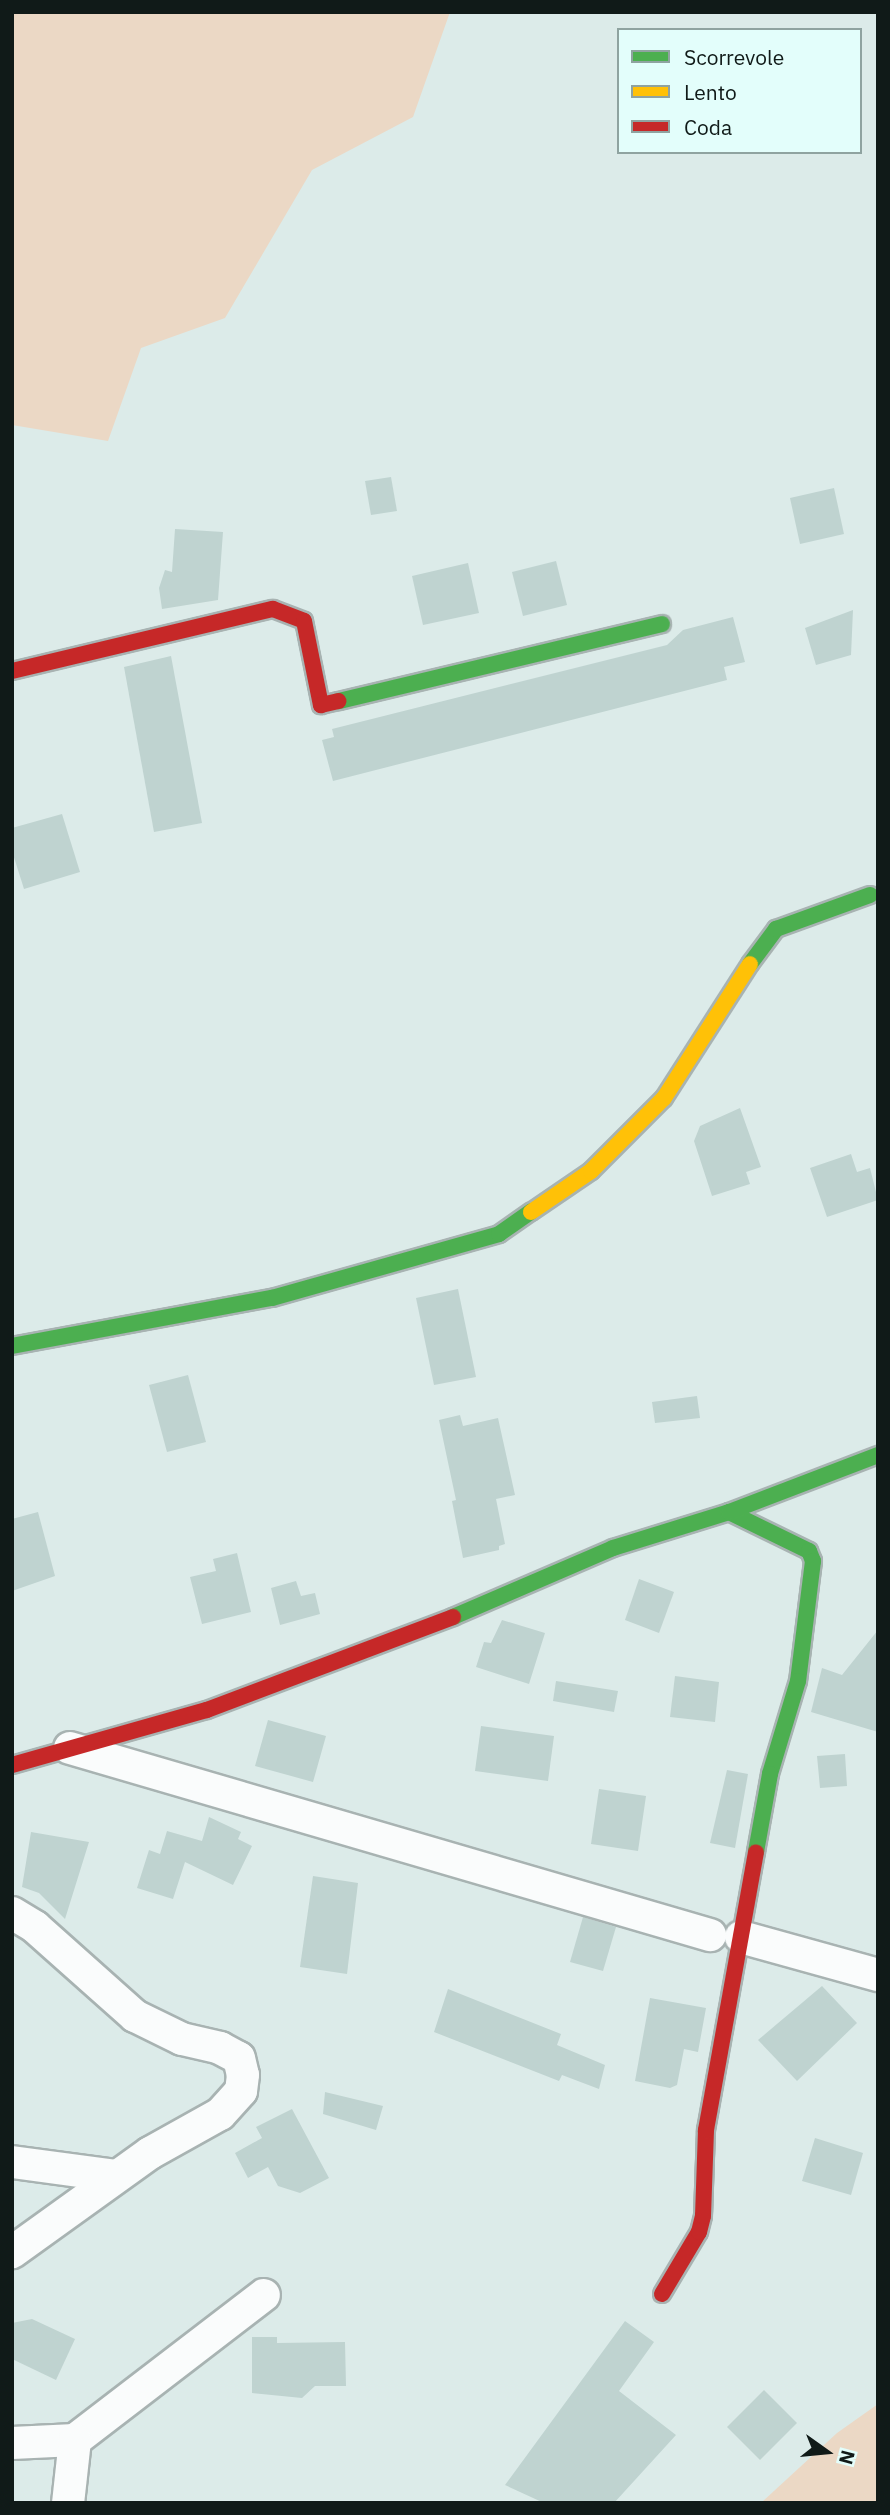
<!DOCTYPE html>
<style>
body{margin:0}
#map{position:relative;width:890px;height:2515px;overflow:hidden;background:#dcebe9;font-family:"IBM Plex Sans",sans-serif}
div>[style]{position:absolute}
.green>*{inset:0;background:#ebd8c5}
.building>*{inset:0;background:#bfd3d0}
.roads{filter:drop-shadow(2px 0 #a8b3b2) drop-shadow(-2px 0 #a8b3b2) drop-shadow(0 2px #a8b3b2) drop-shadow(0 -2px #a8b3b2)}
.street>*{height:32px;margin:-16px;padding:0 16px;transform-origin:16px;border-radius:16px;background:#fafcfc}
.fast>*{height:16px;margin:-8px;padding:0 8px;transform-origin:8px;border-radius:8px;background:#4caf50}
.slow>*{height:16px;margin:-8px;padding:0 8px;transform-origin:8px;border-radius:8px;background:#ffc107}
.jam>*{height:16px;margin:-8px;padding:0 8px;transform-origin:8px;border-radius:8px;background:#c62828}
span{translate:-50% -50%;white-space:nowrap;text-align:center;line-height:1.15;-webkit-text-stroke:5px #e3fefb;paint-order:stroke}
.frame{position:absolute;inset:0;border:14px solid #101a18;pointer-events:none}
.legend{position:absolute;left:617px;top:28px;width:245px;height:126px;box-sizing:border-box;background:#e3fefb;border:2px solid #8fa3a0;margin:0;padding:9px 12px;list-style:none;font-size:21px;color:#101a18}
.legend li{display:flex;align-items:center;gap:14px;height:35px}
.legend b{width:35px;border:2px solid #8fa3a0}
.north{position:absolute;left:792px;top:2417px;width:70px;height:70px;-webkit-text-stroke:5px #e3fefb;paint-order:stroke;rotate:105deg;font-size:19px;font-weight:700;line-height:28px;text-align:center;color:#101a18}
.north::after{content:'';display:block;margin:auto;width:24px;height:32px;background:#101a18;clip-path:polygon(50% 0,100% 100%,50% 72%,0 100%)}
</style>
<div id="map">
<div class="green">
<div style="clip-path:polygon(12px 12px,450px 12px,413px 117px,312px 170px,225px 318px,141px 348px,108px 441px,12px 425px)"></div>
<div style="clip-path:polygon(878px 2404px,878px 2503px,761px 2503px,837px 2433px)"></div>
</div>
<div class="building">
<div style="clip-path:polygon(391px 477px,397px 511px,371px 515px,365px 481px)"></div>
<div style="clip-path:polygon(834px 488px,844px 534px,800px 544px,790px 498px)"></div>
<div style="clip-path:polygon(175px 529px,223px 532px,218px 600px,162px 609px,159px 588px,165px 570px,172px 572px)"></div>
<div style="clip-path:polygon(556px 561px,567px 605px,523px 616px,512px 572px)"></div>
<div style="clip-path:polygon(468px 563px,479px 613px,423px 625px,412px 576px)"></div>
<div style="clip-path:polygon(853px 610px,851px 655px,816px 665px,805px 628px)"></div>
<div style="clip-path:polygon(733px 617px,745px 662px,724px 667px,727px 680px,333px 781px,322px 740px,334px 737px,332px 729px,667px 645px,683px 630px)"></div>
<div style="clip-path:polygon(171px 656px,202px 823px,154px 832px,124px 667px)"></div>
<div style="clip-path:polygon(62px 814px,80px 872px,24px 889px,12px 851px,12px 828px)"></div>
<div style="clip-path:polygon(740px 1108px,761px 1167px,746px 1172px,750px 1184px,712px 1196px,694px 1141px,700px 1126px)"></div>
<div style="clip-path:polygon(851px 1154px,857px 1172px,870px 1168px,878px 1200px,827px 1217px,810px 1168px)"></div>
<div style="clip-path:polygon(458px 1289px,476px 1377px,434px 1385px,416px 1298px)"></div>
<div style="clip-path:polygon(188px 1375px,206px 1442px,167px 1452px,149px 1385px)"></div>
<div style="clip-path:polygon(697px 1396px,700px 1418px,655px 1423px,652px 1402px)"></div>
<div style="clip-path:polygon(460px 1415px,463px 1426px,498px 1418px,515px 1495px,496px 1499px,505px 1544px,499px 1546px,499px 1550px,463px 1558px,452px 1501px,456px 1500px,439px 1420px)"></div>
<div style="clip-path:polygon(38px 1512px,55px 1576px,12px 1591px,12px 1519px)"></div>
<div style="clip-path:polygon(237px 1553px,251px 1612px,202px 1624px,190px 1577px,216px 1571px,213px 1559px)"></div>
<div style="clip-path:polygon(639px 1579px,674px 1592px,659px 1633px,625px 1620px)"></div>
<div style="clip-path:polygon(296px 1581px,301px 1596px,315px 1593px,320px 1614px,280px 1625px,271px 1588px)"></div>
<div style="clip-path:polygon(502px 1620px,545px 1633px,529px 1684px,476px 1667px,484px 1642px,491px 1643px)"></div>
<div style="clip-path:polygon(878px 1630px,878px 1732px,811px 1712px,822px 1668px,842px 1675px)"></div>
<div style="clip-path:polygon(675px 1676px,719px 1682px,715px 1722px,670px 1717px)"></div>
<div style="clip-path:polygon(556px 1681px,618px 1691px,614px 1712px,553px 1701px)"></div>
<div style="clip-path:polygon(268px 1720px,326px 1736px,313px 1782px,255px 1766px)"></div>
<div style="clip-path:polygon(481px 1726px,554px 1736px,548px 1781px,475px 1771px)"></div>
<div style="clip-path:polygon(845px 1754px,847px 1786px,820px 1788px,817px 1756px)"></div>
<div style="clip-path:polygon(727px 1770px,748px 1774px,735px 1848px,710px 1843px)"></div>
<div style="clip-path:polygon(599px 1789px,646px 1796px,638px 1851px,591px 1844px)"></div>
<div style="clip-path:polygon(209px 1817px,241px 1832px,238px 1839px,252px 1846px,233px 1885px,185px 1862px,173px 1899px,137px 1888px,149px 1850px,160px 1854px,167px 1831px,202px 1841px)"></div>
<div style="clip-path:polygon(31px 1832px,89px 1842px,65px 1919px,39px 1893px,22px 1887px)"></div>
<div style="clip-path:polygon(313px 1876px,358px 1883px,347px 1974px,300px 1967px)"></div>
<div style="clip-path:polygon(583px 1917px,616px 1927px,603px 1971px,570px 1962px)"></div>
<div style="clip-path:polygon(822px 1986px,857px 2023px,797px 2081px,758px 2040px)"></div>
<div style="clip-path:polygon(448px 1989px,561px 2034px,557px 2045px,605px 2065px,599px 2089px,562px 2075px,559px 2081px,434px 2032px)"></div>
<div style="clip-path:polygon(650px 1998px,706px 2008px,698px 2052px,684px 2049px,677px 2085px,670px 2088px,635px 2081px)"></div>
<div style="clip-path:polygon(325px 2092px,383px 2106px,376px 2130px,323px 2114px)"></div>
<div style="clip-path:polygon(292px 2109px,329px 2178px,300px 2193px,278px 2186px,268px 2167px,248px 2178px,235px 2153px,262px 2138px,256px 2127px)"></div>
<div style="clip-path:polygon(815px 2138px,863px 2153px,851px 2195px,802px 2181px)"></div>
<div style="clip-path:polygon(32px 2319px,75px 2339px,56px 2380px,12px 2359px,12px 2323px)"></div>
<div style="clip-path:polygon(625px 2321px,654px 2342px,619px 2391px,676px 2435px,614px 2503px,544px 2503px,505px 2485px)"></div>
<div style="clip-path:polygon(252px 2337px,277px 2337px,277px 2343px,345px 2342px,346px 2386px,315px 2386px,302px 2398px,252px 2393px)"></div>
<div style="clip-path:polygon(764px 2390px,797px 2423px,760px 2460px,727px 2427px)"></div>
</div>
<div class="roads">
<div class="street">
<div style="left:70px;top:1748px;width:667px;rotate:16.29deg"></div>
<div style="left:12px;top:1913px;width:27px;rotate:31deg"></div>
<div style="left:35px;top:1927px;width:134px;rotate:41.7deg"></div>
<div style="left:135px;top:2016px;width:52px;rotate:26.1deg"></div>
<div style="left:182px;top:2039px;width:39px;rotate:13deg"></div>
<div style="left:220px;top:2048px;width:21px;rotate:28deg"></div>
<div style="left:239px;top:2058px;width:17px;rotate:77deg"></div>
<div style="left:243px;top:2075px;width:16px;rotate:97deg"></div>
<div style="left:241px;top:2091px;width:31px;rotate:132deg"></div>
<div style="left:220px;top:2114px;width:80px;rotate:150.9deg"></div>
<div style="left:150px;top:2153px;width:170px;rotate:144.3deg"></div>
<div style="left:741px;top:1937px;width:142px;rotate:15.5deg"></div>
<div style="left:12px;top:2162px;width:104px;rotate:7.7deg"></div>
<div style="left:75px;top:2440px;width:238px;rotate:-37.5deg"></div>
<div style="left:12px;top:2443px;width:63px;rotate:-2.7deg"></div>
<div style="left:75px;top:2440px;width:63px;rotate:96.3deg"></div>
</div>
<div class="fast">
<div style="left:339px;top:701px;width:332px;rotate:-13.4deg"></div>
<div style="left:750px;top:964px;width:44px;rotate:-53.4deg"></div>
<div style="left:776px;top:929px;width:100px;rotate:-19.9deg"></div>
<div style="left:12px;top:1346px;width:264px;rotate:-10.5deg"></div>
<div style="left:272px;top:1298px;width:236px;rotate:-15.7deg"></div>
<div style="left:499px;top:1234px;width:39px;rotate:-35deg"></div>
<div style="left:729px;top:1512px;width:89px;rotate:26deg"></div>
<div style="left:809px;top:1551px;width:11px;rotate:68deg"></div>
<div style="left:813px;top:1561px;width:121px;rotate:97.1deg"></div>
<div style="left:798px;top:1681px;width:97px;rotate:106.8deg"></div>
<div style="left:770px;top:1774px;width:79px;rotate:100.2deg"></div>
<div style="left:453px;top:1617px;width:174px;rotate:-23.3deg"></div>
<div style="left:613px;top:1548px;width:121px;rotate:-17.2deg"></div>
<div style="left:729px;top:1512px;width:160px;rotate:-20.9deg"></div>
</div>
<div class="slow">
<div style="left:531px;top:1212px;width:73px;rotate:-34.3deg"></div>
<div style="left:591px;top:1171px;width:103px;rotate:-45deg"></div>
<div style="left:664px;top:1098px;width:159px;rotate:-57.3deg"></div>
</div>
<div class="jam">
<div style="left:12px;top:671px;width:268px;rotate:-13.4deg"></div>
<div style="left:273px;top:609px;width:33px;rotate:21deg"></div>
<div style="left:304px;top:621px;width:86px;rotate:78.6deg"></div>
<div style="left:321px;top:705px;width:18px;rotate:-13deg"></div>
<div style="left:12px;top:1765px;width:203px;rotate:-15.8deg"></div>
<div style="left:207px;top:1710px;width:263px;rotate:-20.7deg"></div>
<div style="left:662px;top:2294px;width:72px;rotate:-59.2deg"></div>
<div style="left:699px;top:2232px;width:16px;rotate:-76deg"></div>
<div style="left:703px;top:2216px;width:86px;rotate:-88deg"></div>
<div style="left:706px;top:2130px;width:282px;rotate:-79.8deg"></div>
</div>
</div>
<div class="frame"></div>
<ul class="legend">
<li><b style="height:9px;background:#4caf50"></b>Scorrevole</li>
<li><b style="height:9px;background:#ffc107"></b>Lento</li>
<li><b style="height:9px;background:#c62828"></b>Coda</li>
</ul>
<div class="north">N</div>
</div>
